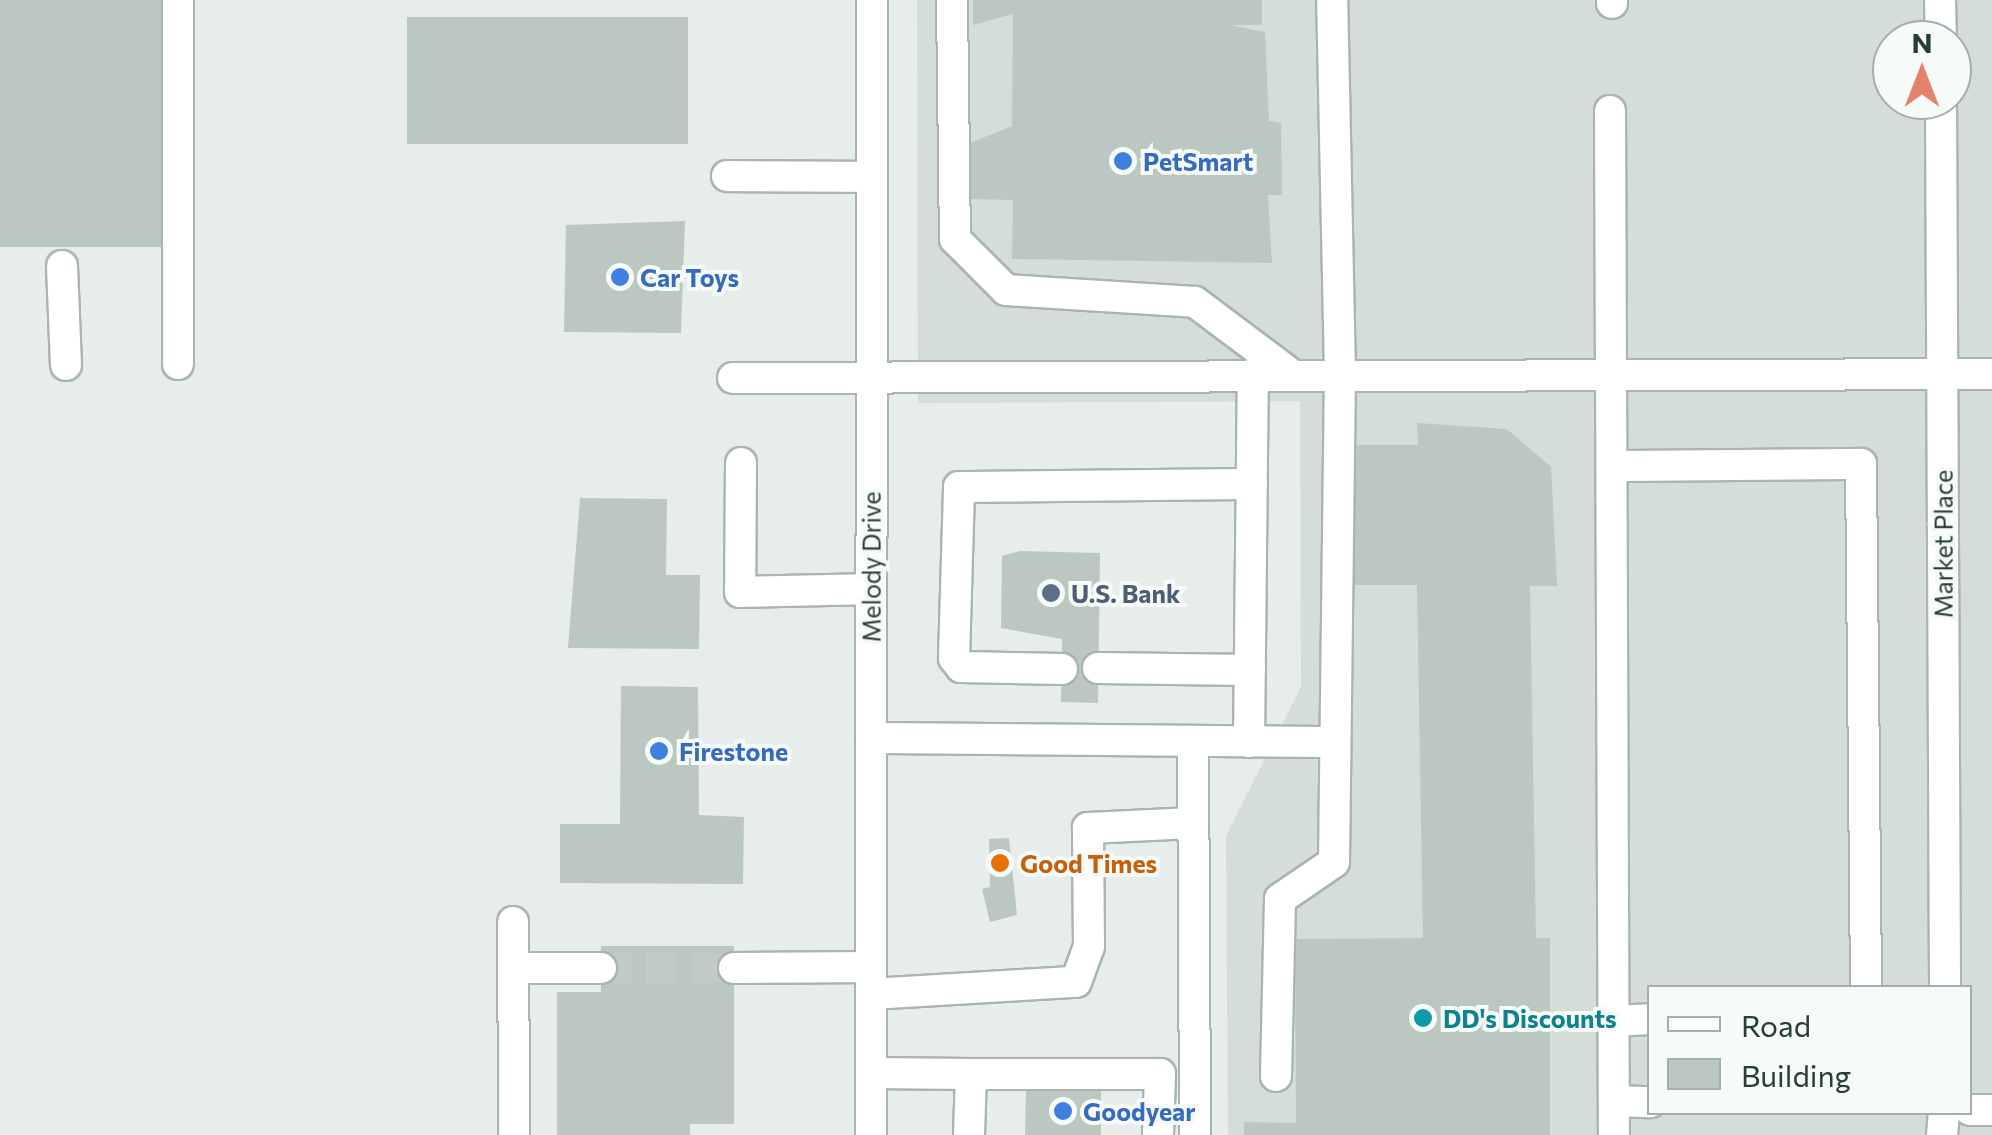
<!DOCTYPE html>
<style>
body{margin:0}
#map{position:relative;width:1992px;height:1135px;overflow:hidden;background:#e6edea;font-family:Commissioner,sans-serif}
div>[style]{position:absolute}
.built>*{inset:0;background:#d4ddd8}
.building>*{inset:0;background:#bbc8c2}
.minor-tunnel>*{height:30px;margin-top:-15px;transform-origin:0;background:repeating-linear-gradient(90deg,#c0cac6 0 30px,transparent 0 45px)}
.roads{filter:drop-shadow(2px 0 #a9b5b0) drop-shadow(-2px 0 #a9b5b0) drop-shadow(0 2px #a9b5b0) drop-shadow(0 -2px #a9b5b0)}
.minor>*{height:30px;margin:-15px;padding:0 15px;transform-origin:15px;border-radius:15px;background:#fff}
.dots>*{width:28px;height:28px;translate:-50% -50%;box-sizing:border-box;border:5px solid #f6faf8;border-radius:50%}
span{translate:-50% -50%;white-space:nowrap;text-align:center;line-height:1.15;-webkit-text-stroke:8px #f6faf8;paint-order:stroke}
.shop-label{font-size:25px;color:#366cbe;font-weight:700}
.left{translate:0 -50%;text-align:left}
.street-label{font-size:25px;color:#263e36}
.service-label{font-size:25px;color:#4e5e75;font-weight:700}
.food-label{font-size:25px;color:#c56008;font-weight:700}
.culture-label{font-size:25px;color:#0d838f;font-weight:700}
.legend{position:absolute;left:1647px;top:985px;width:325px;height:130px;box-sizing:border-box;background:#f6faf8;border:2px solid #a3afaa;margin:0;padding:12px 18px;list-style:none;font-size:30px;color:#263e36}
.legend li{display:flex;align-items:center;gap:20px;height:50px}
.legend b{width:50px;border:2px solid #a3afaa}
.north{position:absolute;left:1872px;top:20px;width:100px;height:100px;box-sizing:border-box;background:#f6faf8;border:2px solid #a3afaa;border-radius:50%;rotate:0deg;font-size:28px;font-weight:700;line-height:40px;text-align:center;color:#263e36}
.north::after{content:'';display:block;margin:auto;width:35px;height:45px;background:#e5826c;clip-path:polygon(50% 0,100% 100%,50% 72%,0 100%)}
</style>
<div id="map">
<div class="built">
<div style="clip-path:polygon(evenodd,917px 0,1992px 0,1992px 1135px,1228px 1135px,1226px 836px,1301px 687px,1300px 401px,918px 403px,917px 0,1892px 40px,1952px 40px,1952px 100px,1892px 100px,1892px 40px,917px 0,1650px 988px,1970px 988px,1970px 1112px,1650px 1112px,1650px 988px)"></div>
</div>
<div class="building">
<div style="clip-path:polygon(0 0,168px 0,168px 247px,0 247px)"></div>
<div style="clip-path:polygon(973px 0,1262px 0,1262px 25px,1230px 25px,1265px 32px,1269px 121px,1281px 123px,1282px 195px,1268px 195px,1272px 263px,1012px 259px,1013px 200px,969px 199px,970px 143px,1012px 126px,1013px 14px,973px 25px)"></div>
<div style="clip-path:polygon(407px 17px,688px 17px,688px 144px,407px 144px)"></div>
<div style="clip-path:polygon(685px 221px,681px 333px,564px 332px,566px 225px)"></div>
<div style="clip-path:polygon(1417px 423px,1507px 429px,1551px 467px,1557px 586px,1530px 586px,1536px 938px,1550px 938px,1550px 1135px,1244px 1135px,1244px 1122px,1296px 1123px,1295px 939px,1423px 938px,1417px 585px,1350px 585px,1349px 445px,1418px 445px)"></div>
<div style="clip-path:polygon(580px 498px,667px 499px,666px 575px,700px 575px,699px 649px,568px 648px)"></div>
<div style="clip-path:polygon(1020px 551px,1100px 553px,1098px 703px,1061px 702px,1062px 639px,1001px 628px,1002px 556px)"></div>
<div style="clip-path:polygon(621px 686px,698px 687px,699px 815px,744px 817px,743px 884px,560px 883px,560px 824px,620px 824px)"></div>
<div style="clip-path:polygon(1009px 838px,1017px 915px,990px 922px,982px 889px,990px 887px,989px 839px)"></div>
<div style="clip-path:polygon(601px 946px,734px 946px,734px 1124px,690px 1124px,690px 1135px,557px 1135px,557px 992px,601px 992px)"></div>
<div style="clip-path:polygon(1026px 1085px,1101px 1087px,1101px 1135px,1025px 1135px)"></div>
</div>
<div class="minor-tunnel">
<div style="left:601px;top:968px;width:133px"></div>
</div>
<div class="roads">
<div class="minor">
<div style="left:952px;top:0;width:239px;rotate:89.3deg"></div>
<div style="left:955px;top:239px;width:72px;rotate:45deg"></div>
<div style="left:1006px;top:290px;width:189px;rotate:3.6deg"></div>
<div style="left:1195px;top:302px;width:120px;rotate:36.9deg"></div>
<div style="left:1612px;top:0;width:3px;rotate:90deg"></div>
<div style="left:1940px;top:0;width:40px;rotate:88.6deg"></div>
<div style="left:1941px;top:100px;width:888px;rotate:89.74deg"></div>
<div style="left:1610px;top:111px;width:1024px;rotate:89.78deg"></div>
<div style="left:727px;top:176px;width:145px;rotate:0.4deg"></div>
<div style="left:62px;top:266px;width:99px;rotate:87.7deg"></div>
<div style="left:178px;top:364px;width:364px;rotate:-90deg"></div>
<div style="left:733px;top:378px;width:1259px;rotate:-0.18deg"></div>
<div style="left:741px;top:463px;width:129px;rotate:90.4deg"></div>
<div style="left:740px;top:592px;width:131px;rotate:-1.3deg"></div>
<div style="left:1612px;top:466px;width:249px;rotate:-0.5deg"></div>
<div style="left:1861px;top:464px;width:524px;rotate:89.45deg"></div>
<div style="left:1098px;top:668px;width:152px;rotate:0.8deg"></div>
<div style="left:1062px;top:669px;width:101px;rotate:-178.9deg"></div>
<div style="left:961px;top:667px;width:11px;rotate:-128deg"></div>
<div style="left:954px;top:658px;width:171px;rotate:-88.3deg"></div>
<div style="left:959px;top:487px;width:293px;rotate:-0.6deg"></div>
<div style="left:871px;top:738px;width:464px;rotate:0.5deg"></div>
<div style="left:1193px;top:741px;width:394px;rotate:89.7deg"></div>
<div style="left:1249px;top:742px;width:368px;rotate:-89.4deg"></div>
<div style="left:513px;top:922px;width:213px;rotate:89.7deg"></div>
<div style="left:513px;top:968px;width:88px"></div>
<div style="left:734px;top:968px;width:137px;rotate:-0.4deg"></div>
<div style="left:871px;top:994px;width:205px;rotate:-3.4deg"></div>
<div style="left:1076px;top:982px;width:37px;rotate:-70deg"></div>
<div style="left:1089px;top:947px;width:119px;rotate:-90.5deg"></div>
<div style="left:1088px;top:828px;width:105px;rotate:-2.7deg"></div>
<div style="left:1614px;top:1021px;width:36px;rotate:-3deg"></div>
<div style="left:871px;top:1073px;width:100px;rotate:0.6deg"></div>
<div style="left:971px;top:1074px;width:61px;rotate:91.9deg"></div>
<div style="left:971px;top:1074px;width:189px"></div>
<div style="left:1160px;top:1074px;width:61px;rotate:91.9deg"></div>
<div style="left:1276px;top:1076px;width:177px;rotate:-88.7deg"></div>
<div style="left:1280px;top:899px;width:65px;rotate:-34.4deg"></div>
<div style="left:1334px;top:862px;width:488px;rotate:-89.3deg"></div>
<div style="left:1340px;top:374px;width:374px;rotate:-91.2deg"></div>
<div style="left:1614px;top:1101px;width:36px;rotate:2deg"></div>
<div style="left:1970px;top:1110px;width:22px"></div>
<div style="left:871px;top:1135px;width:1135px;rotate:-89.95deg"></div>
<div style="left:1942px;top:1135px;width:23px;rotate:-85deg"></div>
</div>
</div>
<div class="dots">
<div style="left:1123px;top:161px;background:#3f7fe0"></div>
<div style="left:620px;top:277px;background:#3f7fe0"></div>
<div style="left:1051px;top:593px;background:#5c6f8a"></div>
<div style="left:659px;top:751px;background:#3f7fe0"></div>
<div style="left:1000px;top:863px;background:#e8710a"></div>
<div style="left:1423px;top:1018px;background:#0f9aa8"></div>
<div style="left:1063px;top:1111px;background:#3f7fe0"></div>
</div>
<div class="shop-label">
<span class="left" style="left:1143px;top:161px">PetSmart</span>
<span class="left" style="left:640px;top:277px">Car Toys</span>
<span class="left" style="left:679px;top:751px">Firestone</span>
<span class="left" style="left:1083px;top:1111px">Goodyear</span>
</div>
<div class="street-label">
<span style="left:1943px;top:544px;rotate:-90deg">Market Place</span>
<span style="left:871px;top:567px;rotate:-90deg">Melody Drive</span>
</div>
<div class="service-label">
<span class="left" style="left:1071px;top:593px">U.S. Bank</span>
</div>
<div class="food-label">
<span class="left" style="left:1020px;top:863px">Good Times</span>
</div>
<div class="culture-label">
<span class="left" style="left:1443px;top:1018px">DD's Discounts</span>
</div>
<ul class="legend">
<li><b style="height:12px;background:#fff"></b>Road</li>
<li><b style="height:28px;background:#bbc8c2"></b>Building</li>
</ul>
<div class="north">N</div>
</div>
